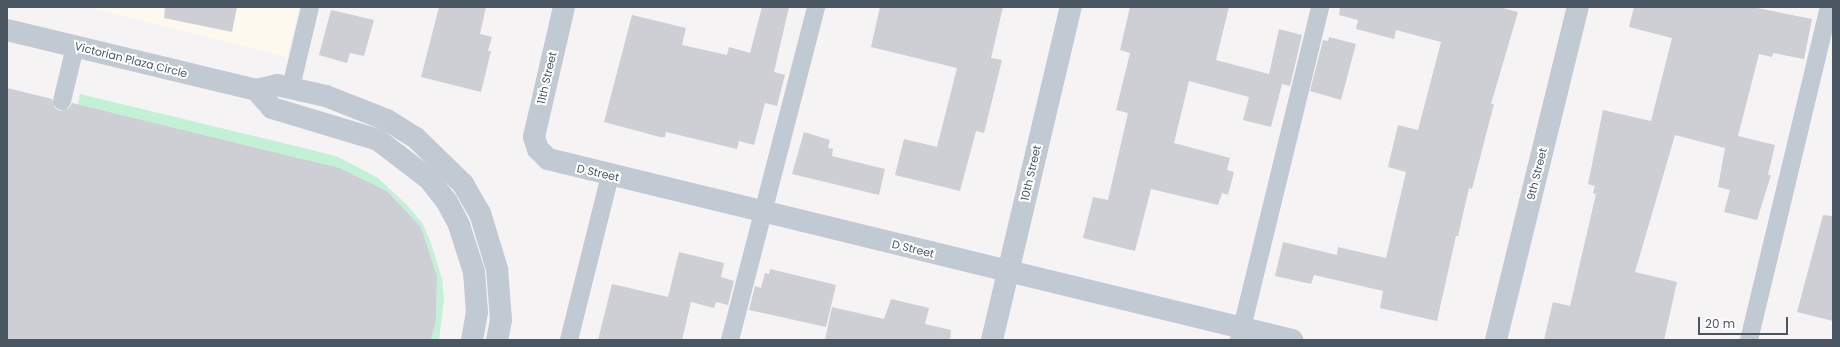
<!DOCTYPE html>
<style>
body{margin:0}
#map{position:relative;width:1840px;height:347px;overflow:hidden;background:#f5f3f3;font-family:Poppins,sans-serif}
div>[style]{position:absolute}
.commercial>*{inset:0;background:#fdf9ef}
.green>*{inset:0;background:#c3f1d5}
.building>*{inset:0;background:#cdcfd5}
.service>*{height:18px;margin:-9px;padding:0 9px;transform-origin:9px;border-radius:9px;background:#c1cad2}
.minor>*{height:22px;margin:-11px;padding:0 11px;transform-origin:11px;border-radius:11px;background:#c1cad2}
.tertiary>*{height:22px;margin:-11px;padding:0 11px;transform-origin:11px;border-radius:11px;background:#c1cad2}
span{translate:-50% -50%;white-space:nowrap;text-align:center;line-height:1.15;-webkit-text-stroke:4px #fff;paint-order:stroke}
.street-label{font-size:11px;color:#4a5661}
.frame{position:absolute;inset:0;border:8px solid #4a5661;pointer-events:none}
.scale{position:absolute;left:1698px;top:317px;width:90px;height:18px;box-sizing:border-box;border:2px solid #4a5661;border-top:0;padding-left:5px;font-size:12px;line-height:14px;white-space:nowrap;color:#4a5661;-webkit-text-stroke:3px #fff;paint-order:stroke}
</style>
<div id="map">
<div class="commercial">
<div style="clip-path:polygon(87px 7px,299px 7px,287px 57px)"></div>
</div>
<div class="green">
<div style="clip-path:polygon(80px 94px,320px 152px,338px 157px,378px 178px,408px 206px,423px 224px,431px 243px,442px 279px,444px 299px,439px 340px,431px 340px,436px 320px,437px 276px,421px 227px,387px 191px,340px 168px,78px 105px)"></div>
</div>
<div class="building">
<div style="clip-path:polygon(165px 7px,237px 7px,232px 32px,164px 18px)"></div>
<div style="clip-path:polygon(439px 7px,486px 7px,480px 34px,492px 37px,488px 51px,491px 51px,481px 92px,421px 77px)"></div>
<div style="clip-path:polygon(762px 7px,789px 7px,774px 72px,785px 75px,777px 106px,765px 103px,754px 145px,739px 141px,737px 149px,666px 132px,665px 137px,660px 137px,604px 122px,632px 15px,686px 28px,682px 45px,727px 55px,729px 47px,750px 53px)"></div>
<div style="clip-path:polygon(880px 7px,1003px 7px,991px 58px,1002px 60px,984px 133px,976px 131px,960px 191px,895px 175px,904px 139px,937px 147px,957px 68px,871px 47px)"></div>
<div style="clip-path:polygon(1130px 7px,1229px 7px,1216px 60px,1269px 74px,1279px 29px,1302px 35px,1290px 86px,1282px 84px,1271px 127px,1243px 120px,1249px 97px,1189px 81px,1174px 143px,1230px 158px,1227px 170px,1234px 172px,1228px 195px,1222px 193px,1218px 205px,1151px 189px,1135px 251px,1083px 238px,1093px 197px,1108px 200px,1128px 113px,1116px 110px,1130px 53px,1120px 50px)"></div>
<div style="clip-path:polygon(1340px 7px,1499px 7px,1518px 12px,1491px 104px,1494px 104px,1472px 189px,1469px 188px,1458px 236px,1456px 236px,1437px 321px,1380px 308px,1383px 291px,1314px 275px,1311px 284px,1275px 276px,1283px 242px,1337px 255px,1338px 247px,1386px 258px,1406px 172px,1388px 167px,1398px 125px,1418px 130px,1441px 42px,1396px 30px,1394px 39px,1356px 29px,1358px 20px,1339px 15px)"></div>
<div style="clip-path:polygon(1634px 7px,1752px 7px,1812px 19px,1804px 59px,1773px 53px,1772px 57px,1759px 54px,1738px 136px,1775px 145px,1768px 175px,1771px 175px,1757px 220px,1724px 212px,1730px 190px,1718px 187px,1725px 148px,1675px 135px,1635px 272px,1677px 282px,1664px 340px,1544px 340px,1553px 302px,1570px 306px,1596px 194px,1593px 193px,1595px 186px,1588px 184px,1603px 110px,1651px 121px,1672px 38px,1629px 27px)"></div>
<div style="clip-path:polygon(331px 10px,374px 20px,364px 56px,350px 53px,347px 63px,319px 55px)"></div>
<div style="clip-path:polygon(1329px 37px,1356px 44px,1341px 100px,1310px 91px,1323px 40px,1328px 41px)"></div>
<div style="clip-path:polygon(7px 88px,52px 99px,55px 108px,60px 111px,69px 108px,72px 103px,340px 168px,387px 191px,421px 227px,437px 276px,436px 320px,431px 340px,7px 340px)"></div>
<div style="clip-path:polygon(804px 132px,830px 140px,828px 148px,833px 149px,832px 156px,885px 169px,879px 195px,792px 174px)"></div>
<div style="clip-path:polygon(1823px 215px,1833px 216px,1833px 321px,1797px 312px)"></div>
<div style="clip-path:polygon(679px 252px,724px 263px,721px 277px,734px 281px,728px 305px,716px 302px,714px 308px,691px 302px,682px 340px,598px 340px,612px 284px,668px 297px)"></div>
<div style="clip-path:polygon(770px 269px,836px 285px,826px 327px,749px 310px,755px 286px,761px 288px,765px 273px,769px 274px)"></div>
<div style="clip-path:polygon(891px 299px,929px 308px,925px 324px,951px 330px,950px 340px,825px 340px,832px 307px,884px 319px)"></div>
</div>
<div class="service">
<div style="left:291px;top:87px;width:82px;rotate:-76.6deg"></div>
<div style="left:62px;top:101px;width:56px;rotate:-76.5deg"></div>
<div style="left:569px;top:340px;width:169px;rotate:-76deg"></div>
<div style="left:730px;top:340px;width:344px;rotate:-75.5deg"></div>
<div style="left:1239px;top:340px;width:343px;rotate:-76.3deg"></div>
<div style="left:1749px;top:340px;width:342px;rotate:-76.5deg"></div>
</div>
<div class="minor">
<div style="left:564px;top:7px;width:133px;rotate:103deg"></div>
<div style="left:534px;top:137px;width:13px;rotate:72deg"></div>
<div style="left:538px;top:149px;width:14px;rotate:45deg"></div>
<div style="left:548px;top:159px;width:766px;rotate:13.67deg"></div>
<div style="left:992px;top:340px;width:342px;rotate:-76.7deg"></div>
<div style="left:1496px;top:340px;width:343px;rotate:-76.2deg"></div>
</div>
<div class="tertiary">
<div style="left:7px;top:30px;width:256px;rotate:13.5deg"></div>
<div style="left:256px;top:90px;width:22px;rotate:-13deg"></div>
<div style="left:277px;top:85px;width:50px;rotate:12.7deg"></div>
<div style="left:326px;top:96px;width:66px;rotate:21.5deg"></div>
<div style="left:387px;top:120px;width:34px;rotate:32deg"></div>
<div style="left:416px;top:138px;width:66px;rotate:44.4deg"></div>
<div style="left:463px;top:184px;width:34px;rotate:60deg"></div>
<div style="left:480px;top:213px;width:59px;rotate:73.1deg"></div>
<div style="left:497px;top:269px;width:51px;rotate:85.5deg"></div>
<div style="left:501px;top:320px;width:20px;rotate:101deg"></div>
<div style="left:256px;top:90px;width:24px;rotate:48deg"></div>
<div style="left:272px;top:108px;width:111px;rotate:16.8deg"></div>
<div style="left:378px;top:140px;width:64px;rotate:37.4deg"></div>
<div style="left:429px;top:179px;width:29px;rotate:52deg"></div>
<div style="left:447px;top:202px;width:26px;rotate:62deg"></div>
<div style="left:459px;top:225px;width:49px;rotate:72.3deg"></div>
<div style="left:474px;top:272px;width:40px;rotate:85.7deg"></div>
<div style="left:477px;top:312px;width:28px;rotate:100deg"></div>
</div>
<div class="street-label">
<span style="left:131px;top:60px;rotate:14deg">Victorian Plaza Circle</span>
<span style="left:547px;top:78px;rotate:-77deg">11th Street</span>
<span style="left:598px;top:173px;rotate:13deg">D Street</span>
<span style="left:1031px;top:173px;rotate:-77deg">10th Street</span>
<span style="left:1537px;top:174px;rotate:-76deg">9th Street</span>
<span style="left:913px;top:249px;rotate:14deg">D Street</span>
</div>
<div class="frame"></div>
<div class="scale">20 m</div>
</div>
